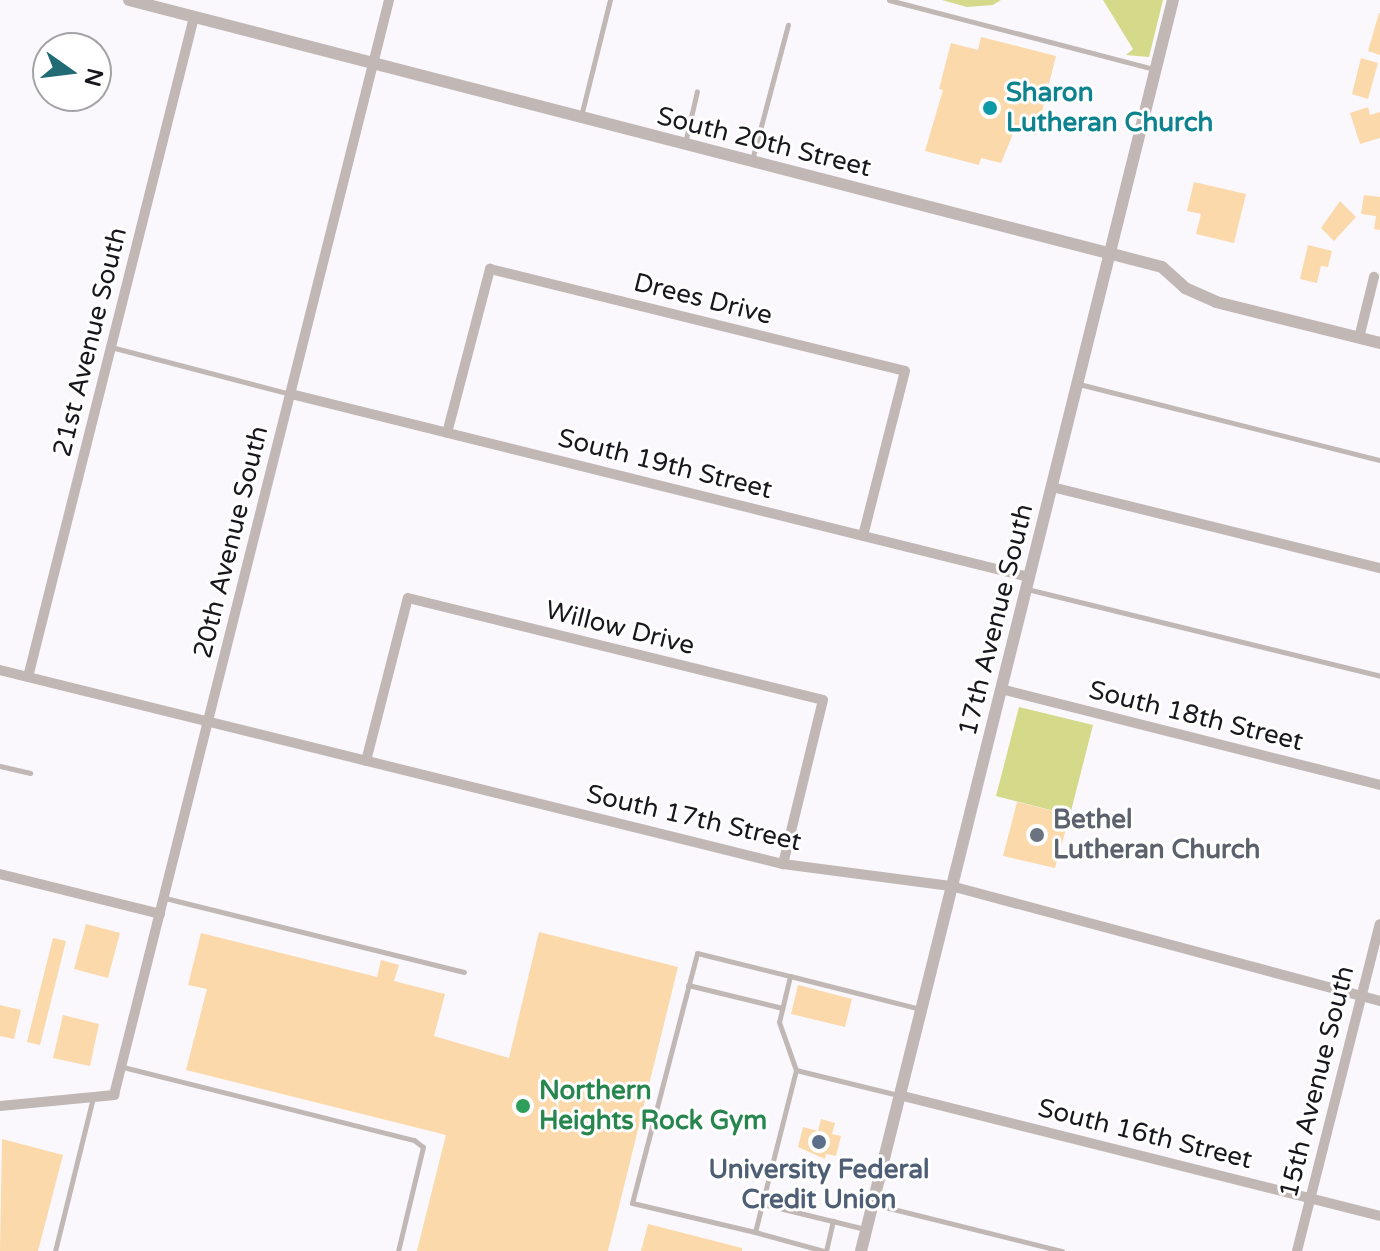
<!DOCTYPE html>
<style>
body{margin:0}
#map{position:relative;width:1380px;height:1251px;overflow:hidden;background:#faf8fd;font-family:"Varela Round",sans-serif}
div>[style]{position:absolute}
.green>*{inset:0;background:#d5d98a}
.building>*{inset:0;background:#fbd9aa}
.service>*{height:5px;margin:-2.5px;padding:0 2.5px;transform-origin:2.5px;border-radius:2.5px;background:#c1b7b4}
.minor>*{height:10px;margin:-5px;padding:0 5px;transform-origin:5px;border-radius:5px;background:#c1b7b4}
.tertiary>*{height:12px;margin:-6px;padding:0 6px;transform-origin:6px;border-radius:6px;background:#c1b7b4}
.dots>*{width:22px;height:22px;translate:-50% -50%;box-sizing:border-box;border:4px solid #fff;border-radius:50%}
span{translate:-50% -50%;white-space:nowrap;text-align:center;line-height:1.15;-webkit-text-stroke:6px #fff;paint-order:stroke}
.culture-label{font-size:26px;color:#0d838f;font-weight:700}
.left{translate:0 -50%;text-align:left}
.street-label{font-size:26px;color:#19171e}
.worship-label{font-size:26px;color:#5b616d;font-weight:700}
.leisure-label{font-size:26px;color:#27864d;font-weight:700}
.service-label{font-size:26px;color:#4e5e75;font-weight:700}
.north{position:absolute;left:32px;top:32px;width:80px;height:80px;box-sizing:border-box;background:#fff;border:2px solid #a3a2a5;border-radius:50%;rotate:104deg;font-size:22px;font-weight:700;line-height:32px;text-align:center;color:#19171e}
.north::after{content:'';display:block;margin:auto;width:28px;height:36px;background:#206b74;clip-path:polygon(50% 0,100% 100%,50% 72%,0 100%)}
</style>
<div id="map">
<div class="green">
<div style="clip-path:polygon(942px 0,1001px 0,993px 5px,967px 7px)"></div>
<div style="clip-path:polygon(1103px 0,1163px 0,1149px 57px,1126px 55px,1133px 49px)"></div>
<div style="clip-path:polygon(1019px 707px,1093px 725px,1070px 815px,996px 796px)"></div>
</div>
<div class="building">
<div style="clip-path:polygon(1379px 13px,1380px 13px,1380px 55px,1368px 51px)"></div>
<div style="clip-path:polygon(981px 37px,1056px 56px,1036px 135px,1015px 129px,1001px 163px,981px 158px,979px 165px,925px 151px,943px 90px,939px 89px,951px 43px,978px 50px)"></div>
<div style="clip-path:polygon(1361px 58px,1378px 63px,1368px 99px,1352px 94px)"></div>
<div style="clip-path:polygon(1368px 107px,1370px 115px,1380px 112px,1380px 138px,1360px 144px,1350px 113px)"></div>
<div style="clip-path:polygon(1194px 182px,1246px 194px,1234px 243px,1196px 234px,1201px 214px,1187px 211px)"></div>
<div style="clip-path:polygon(1364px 195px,1380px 197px,1380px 230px,1374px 229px,1376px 216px,1361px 214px)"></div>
<div style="clip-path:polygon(1340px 201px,1356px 217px,1334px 241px,1321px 228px)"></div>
<div style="clip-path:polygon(1308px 245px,1332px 251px,1328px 267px,1321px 266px,1317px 283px,1300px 279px)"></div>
<div style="clip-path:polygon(1017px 802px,1070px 815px,1055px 868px,1003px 856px)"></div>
<div style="clip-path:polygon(86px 924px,120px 933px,108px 978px,74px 969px)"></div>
<div style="clip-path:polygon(539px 932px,678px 967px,608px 1251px,417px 1251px,446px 1135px,186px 1070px,207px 989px,188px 985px,201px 933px,377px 977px,381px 960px,399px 965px,394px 981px,445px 994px,434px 1036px,509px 1058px)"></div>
<div style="clip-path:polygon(53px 938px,66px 941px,40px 1045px,27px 1042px)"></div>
<div style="clip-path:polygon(798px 985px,852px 999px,845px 1027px,791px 1014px)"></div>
<div style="clip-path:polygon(0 1005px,21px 1010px,14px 1039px,0 1036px)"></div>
<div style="clip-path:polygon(63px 1015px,99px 1024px,90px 1066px,53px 1058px)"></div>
<div style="clip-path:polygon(821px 1119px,835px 1123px,832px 1134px,841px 1136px,836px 1156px,826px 1154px,825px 1159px,798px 1147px,803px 1127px,818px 1131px)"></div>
<div style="clip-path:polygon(2px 1139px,63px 1155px,38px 1251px,0 1251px)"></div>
<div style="clip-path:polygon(648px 1224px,742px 1248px,742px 1251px,641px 1251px)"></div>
</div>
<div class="service">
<div style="left:889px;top:0;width:274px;rotate:14.6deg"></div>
<div style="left:581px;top:116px;width:120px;rotate:-76deg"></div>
<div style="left:685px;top:143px;width:53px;rotate:-77deg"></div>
<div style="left:752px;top:160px;width:140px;rotate:-75.1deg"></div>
<div style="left:111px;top:347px;width:185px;rotate:14.7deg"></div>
<div style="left:1079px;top:384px;width:310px;rotate:14.2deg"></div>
<div style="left:1027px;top:589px;width:364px;rotate:13.8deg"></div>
<div style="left:0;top:766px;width:31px;rotate:13deg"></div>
<div style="left:165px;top:898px;width:308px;rotate:13.9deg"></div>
<div style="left:790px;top:976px;width:47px;rotate:103.4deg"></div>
<div style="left:779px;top:1022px;width:51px;rotate:70.5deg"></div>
<div style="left:796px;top:1070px;width:167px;rotate:104.2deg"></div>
<div style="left:755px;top:1232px;width:126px;rotate:-166.7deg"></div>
<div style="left:632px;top:1203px;width:258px;rotate:-75.4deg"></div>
<div style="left:697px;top:953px;width:96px;rotate:13.9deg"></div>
<div style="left:790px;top:976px;width:134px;rotate:14.2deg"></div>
<div style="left:688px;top:985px;width:97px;rotate:13.7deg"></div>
<div style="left:123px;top:1067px;width:300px;rotate:14.1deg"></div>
<div style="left:414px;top:1140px;width:11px;rotate:38deg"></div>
<div style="left:423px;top:1147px;width:107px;rotate:103.5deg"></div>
<div style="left:796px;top:1070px;width:105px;rotate:13.8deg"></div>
<div style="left:763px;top:1204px;width:105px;rotate:13.8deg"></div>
<div style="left:873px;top:1204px;width:195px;rotate:14deg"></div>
<div style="left:755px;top:1232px;width:72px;rotate:15.4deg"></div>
<div style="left:55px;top:1251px;width:158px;rotate:-76.1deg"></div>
<div style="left:826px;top:1251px;width:31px;rotate:-77deg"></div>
</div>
<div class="minor">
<div style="left:1359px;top:338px;width:63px;rotate:-76.2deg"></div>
<div style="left:291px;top:394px;width:760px;rotate:13.93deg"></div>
<div style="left:447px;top:433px;width:170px;rotate:-75.3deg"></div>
<div style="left:490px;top:269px;width:427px;rotate:13.8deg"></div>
<div style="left:905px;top:371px;width:170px;rotate:104.3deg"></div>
<div style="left:1052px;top:487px;width:338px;rotate:13.9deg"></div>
<div style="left:0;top:670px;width:807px;rotate:13.92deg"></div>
<div style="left:783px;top:864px;width:169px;rotate:7.5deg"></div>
<div style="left:951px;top:886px;width:444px;rotate:15deg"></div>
<div style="left:28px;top:677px;width:681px;rotate:-75.88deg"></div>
<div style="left:1001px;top:689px;width:391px;rotate:14.2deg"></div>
<div style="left:366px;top:761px;width:168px;rotate:-75.6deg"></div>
<div style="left:408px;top:598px;width:427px;rotate:13.8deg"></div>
<div style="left:823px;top:700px;width:169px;rotate:103.7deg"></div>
<div style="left:0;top:874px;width:165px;rotate:14deg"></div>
<div style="left:899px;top:1095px;width:496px;rotate:14.1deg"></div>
<div style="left:0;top:1106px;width:115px;rotate:-5.5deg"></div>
<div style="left:114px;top:1095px;width:1129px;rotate:-75.9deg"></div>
<div style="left:1297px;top:1251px;width:337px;rotate:-75.8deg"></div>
</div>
<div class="tertiary">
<div style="left:129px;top:0;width:1067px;rotate:14.49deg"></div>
<div style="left:1162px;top:267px;width:31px;rotate:42deg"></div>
<div style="left:1185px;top:288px;width:34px;rotate:24deg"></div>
<div style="left:1216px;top:302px;width:169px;rotate:14deg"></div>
<div style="left:861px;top:1251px;width:1289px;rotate:-76deg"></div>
</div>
<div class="dots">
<div style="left:990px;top:108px;background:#0f9aa8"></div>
<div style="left:1037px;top:835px;background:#6b7280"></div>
<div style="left:523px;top:1106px;background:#2e9e5b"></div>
<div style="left:819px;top:1142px;background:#5c6f8a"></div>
</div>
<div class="culture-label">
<span class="left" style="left:1006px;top:108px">Sharon<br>Lutheran Church</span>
</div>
<div class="street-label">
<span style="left:764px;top:142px;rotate:14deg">South 20th Street</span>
<span style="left:703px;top:299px;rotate:14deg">Drees Drive</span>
<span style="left:90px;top:342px;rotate:-76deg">21st Avenue South</span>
<span style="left:665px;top:464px;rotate:14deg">South 19th Street</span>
<span style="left:231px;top:542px;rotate:-76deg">20th Avenue South</span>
<span style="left:996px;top:620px;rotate:-76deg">17th Avenue South</span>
<span style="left:620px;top:628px;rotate:14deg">Willow Drive</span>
<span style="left:1196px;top:716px;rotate:14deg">South 18th Street</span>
<span style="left:694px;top:818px;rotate:13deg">South 17th Street</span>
<span style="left:1317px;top:1082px;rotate:-76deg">15th Avenue South</span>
<span style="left:1145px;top:1134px;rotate:14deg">South 16th Street</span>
</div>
<div class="worship-label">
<span class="left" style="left:1053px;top:835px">Bethel<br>Lutheran Church</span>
</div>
<div class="leisure-label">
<span class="left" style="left:539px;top:1106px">Northern<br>Heights Rock Gym</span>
</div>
<div class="service-label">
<span style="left:819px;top:1185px">University Federal<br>Credit Union</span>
</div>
<div class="north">N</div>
</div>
